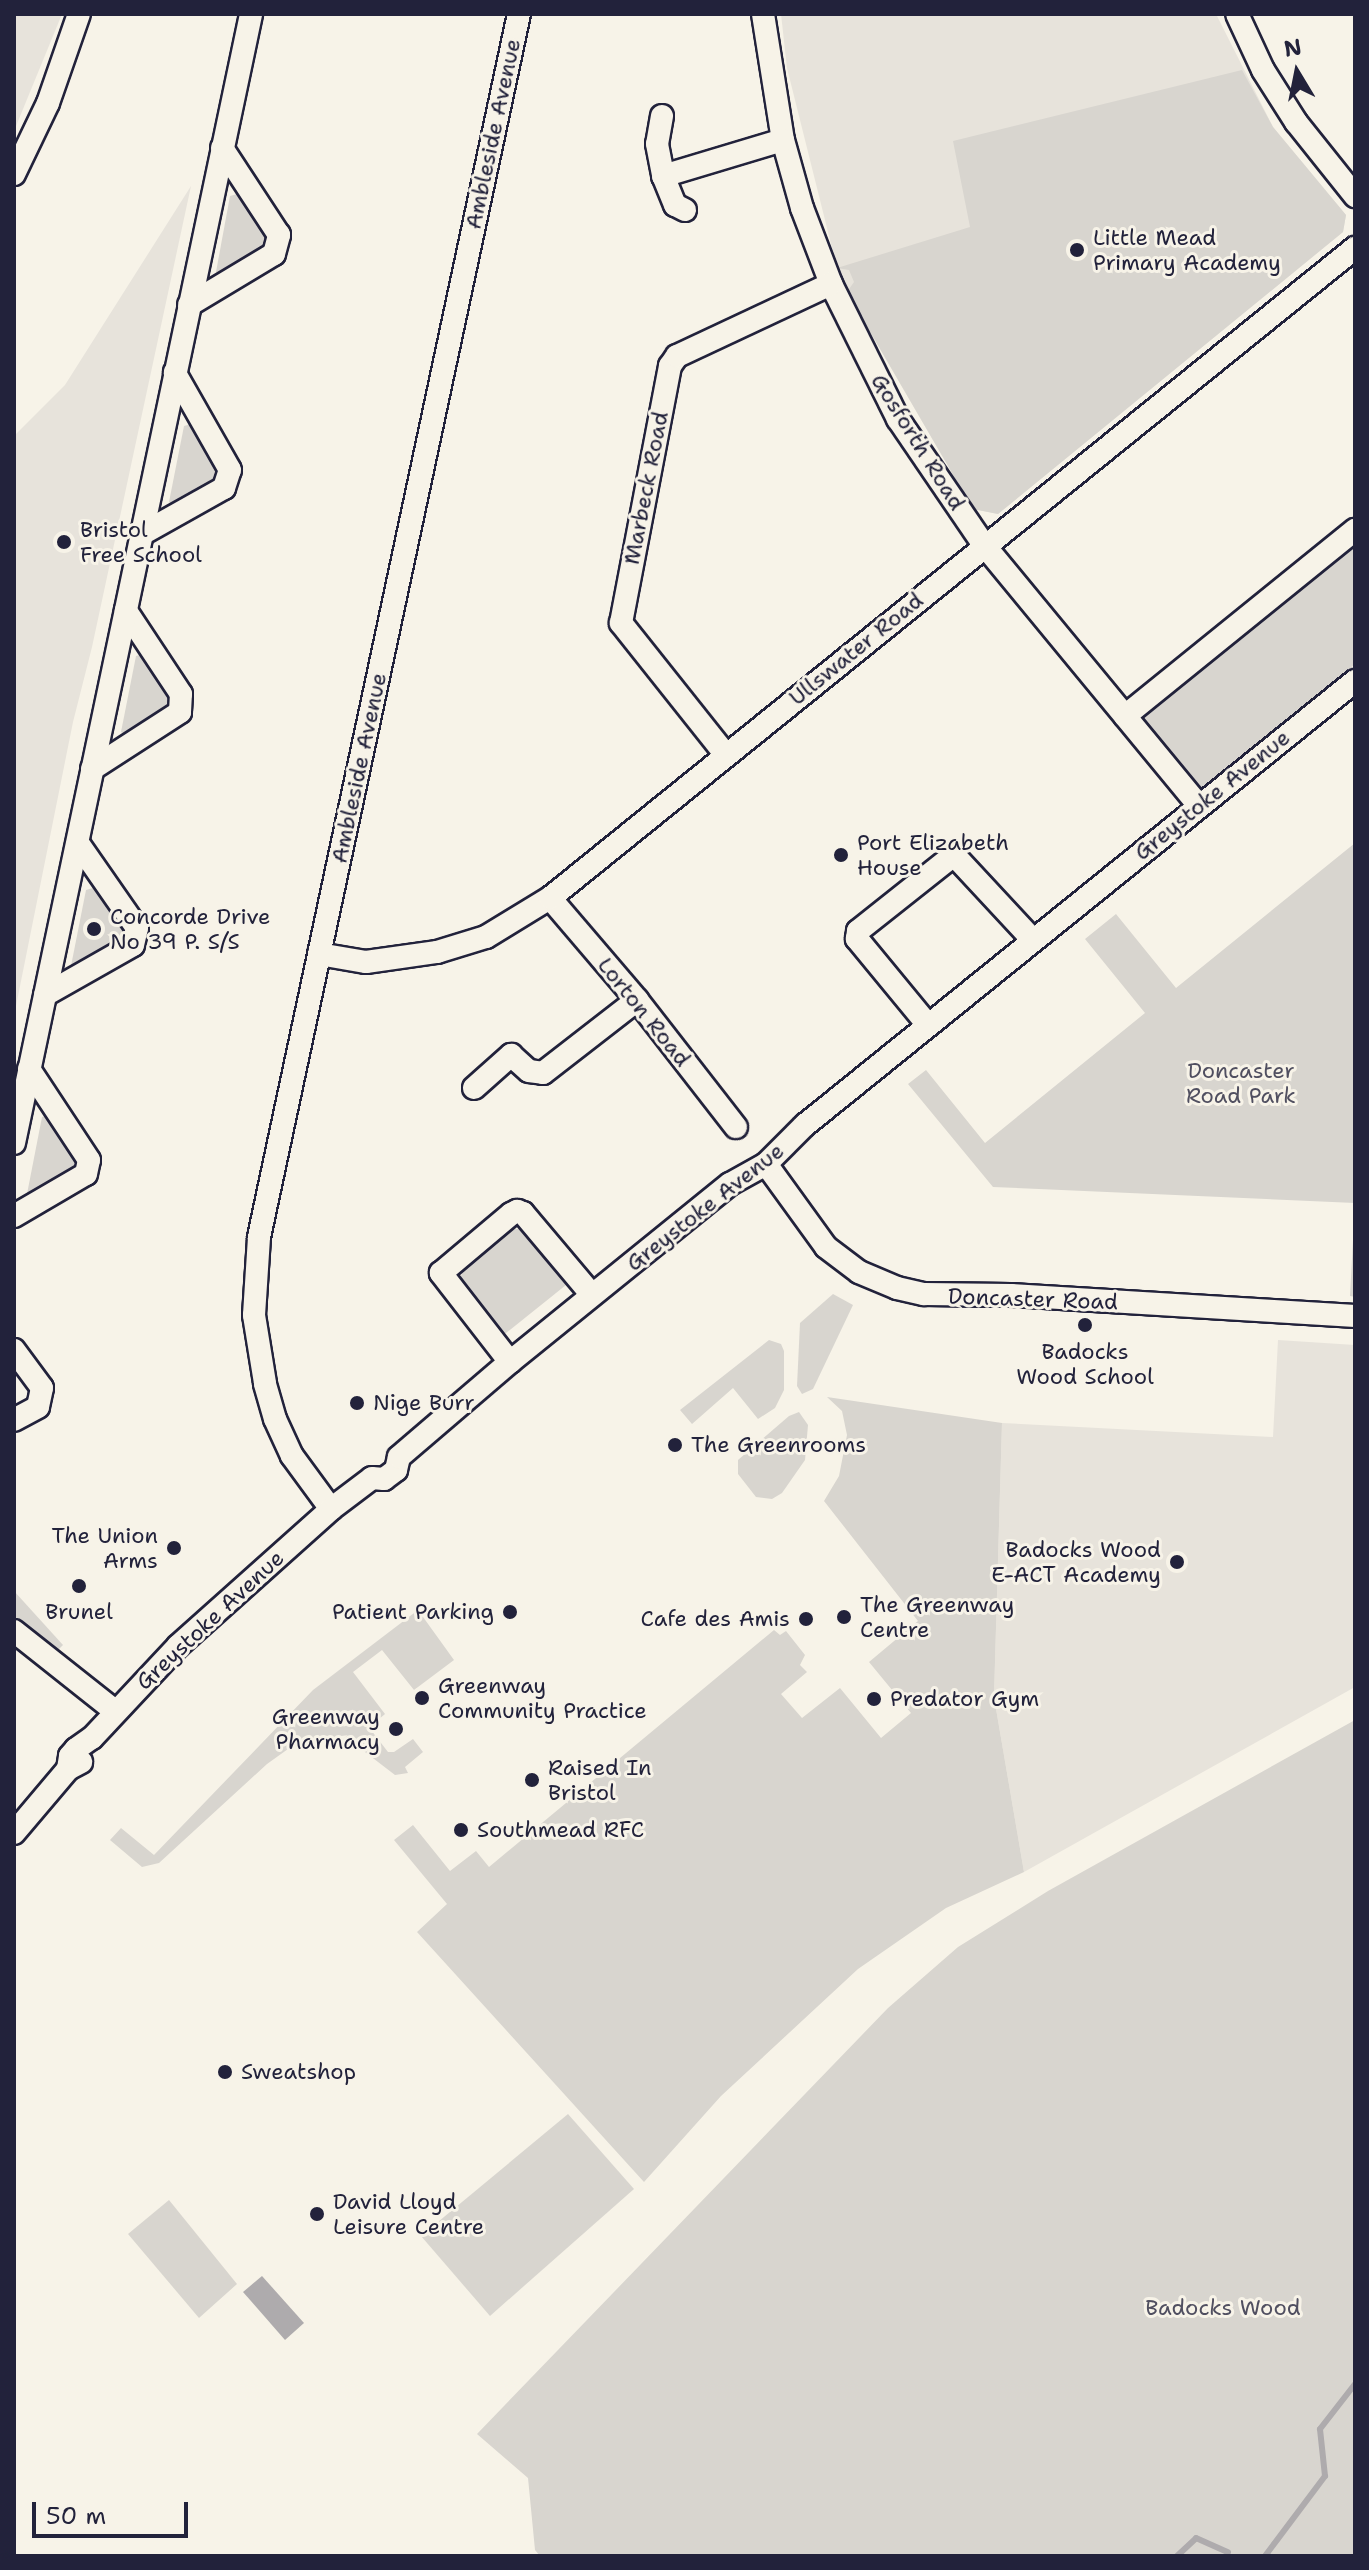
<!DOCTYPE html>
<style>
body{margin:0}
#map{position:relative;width:1369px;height:2570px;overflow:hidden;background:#f7f3e8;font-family:"Shantell Sans",sans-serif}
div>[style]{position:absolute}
.built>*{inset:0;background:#e7e3db}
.green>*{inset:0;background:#d8d5cf}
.water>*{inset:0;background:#aeabad}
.stream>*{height:6px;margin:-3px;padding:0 3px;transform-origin:3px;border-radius:3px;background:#aeabad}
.roads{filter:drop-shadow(2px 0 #22223b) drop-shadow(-2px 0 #22223b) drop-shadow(0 2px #22223b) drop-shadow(0 -2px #22223b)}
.minor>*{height:22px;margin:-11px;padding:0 11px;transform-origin:11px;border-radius:11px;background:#f7f3e8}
.dots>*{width:22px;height:22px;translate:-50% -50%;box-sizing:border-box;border:4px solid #f7f3e8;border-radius:50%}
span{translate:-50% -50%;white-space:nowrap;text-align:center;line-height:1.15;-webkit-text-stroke:6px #f7f3e8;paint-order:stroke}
.street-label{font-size:22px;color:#22223b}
.poi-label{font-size:22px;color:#22223b}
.left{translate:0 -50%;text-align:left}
.right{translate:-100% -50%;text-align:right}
.park-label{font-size:22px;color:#504f60}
.frame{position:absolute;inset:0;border:16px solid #22223b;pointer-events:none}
.north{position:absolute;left:1257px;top:32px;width:80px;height:80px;-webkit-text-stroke:6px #f7f3e8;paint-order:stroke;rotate:350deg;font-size:22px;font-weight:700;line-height:32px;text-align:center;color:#22223b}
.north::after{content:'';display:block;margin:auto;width:28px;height:36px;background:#22223b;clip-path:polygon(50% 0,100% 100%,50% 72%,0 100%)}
.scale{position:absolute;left:32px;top:2502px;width:156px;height:36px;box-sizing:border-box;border:4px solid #22223b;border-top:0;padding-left:10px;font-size:24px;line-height:28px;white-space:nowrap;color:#22223b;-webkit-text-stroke:6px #f7f3e8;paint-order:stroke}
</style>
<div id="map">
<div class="built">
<div style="clip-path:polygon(14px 14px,62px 14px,14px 131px)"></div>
<div style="clip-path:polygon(781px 14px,1216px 14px,1273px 127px,1346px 215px,1343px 232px,998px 514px,973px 509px,847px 292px,837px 268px,787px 68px)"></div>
<div style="clip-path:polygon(191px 186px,92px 647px,73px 722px,14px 1016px,14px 436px,65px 385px)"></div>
<div style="clip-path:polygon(1278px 1340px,1355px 1345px,1355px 1687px,1024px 1872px,994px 1697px,1002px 1423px,1273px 1437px)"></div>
</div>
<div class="green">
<div style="clip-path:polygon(1242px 70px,1273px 127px,1346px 215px,1343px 232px,998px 514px,973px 509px,847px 292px,854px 282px,849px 270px,837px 268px,970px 227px,953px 141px)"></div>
<div style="clip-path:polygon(237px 194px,269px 238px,268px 242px,220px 275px,216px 272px,230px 196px)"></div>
<div style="clip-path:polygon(191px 424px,223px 468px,222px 472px,174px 506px,169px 502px,184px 426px)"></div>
<div style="clip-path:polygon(1355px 546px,1355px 664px,1196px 793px,1138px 722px)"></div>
<div style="clip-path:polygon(143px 654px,173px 702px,126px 735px,121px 732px,136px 656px)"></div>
<div style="clip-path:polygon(1355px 843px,1355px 1297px,1350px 1296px,1355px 1203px,993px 1187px,908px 1084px,926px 1070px,985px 1143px,1145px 1013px,1085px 939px,1116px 914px,1176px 988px)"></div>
<div style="clip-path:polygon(93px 888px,124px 932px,123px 936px,76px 970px,71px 966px,86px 890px)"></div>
<div style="clip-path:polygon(49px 1115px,80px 1164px,32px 1197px,27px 1194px,42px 1117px)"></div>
<div style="clip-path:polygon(522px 1228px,571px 1281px,501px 1337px,461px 1282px,461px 1276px,464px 1268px,510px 1230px)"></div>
<div style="clip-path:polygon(833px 1294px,853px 1305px,813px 1389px,802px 1394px,797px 1386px,800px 1323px)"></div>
<div style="clip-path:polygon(769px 1340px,781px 1344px,784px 1351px,784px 1390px,775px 1408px,758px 1419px,733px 1388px,692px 1424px,680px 1410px)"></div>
<div style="clip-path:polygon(827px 1397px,1002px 1423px,994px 1697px,1024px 1872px,946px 1908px,858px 1969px,721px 2096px,644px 2182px,417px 1932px,447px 1904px,394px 1840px,413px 1825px,450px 1871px,476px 1851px,489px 1867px,774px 1630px,780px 1635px,786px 1631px,805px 1655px,800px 1665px,807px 1672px,781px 1694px,802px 1718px,840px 1688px,881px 1738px,911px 1713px,869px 1662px,918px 1621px,824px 1501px,839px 1476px,847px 1435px,842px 1411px)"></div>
<div style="clip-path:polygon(799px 1412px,808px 1425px,805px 1460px,782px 1493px,772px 1499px,756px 1497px,738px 1474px,738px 1460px,789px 1416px)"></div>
<div style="clip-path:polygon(14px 1591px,63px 1645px,58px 1650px,14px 1616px)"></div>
<div style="clip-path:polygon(418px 1610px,454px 1660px,414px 1690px,382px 1650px,353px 1672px,385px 1714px,372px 1725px,371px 1730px,388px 1752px,394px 1752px,413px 1739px,423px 1752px,405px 1767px,408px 1773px,395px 1775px,365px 1752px,321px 1738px,295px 1744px,267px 1764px,159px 1863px,142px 1867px,110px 1840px,121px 1828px,154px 1855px,313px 1690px)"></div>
<div style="clip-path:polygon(1355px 1720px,1355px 2556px,540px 2556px,535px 2550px,528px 2478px,477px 2434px,888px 2008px,958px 1947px,1048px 1891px)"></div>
<div style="clip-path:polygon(568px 2114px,634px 2189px,490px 2316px,421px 2236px)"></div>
<div style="clip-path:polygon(169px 2200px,237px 2284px,199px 2318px,128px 2234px)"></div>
</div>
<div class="water">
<div style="clip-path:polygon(262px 2276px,304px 2323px,285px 2340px,243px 2292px)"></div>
</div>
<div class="stream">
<div style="left:1177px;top:2556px;width:26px;rotate:-43deg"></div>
<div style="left:1196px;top:2538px;width:35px;rotate:24deg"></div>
<div style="left:1265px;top:2556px;width:100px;rotate:-53.1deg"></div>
<div style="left:1325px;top:2476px;width:47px;rotate:-96.1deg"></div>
<div style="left:1320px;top:2429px;width:57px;rotate:-52.1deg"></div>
</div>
<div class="roads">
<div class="minor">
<div style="left:763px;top:14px;width:128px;rotate:81deg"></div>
<div style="left:783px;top:140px;width:71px;rotate:74.4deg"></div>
<div style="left:802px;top:208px;width:81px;rotate:69.1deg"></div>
<div style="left:831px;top:284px;width:151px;rotate:63.6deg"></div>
<div style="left:898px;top:419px;width:153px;rotate:55.7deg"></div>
<div style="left:984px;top:545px;width:338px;rotate:50.5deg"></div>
<div style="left:1237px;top:14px;width:62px;rotate:65.1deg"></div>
<div style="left:1263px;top:70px;width:62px;rotate:57.6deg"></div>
<div style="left:1296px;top:122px;width:95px;rotate:51.4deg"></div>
<div style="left:662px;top:116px;width:28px;rotate:100deg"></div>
<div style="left:657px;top:144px;width:33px;rotate:79deg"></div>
<div style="left:14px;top:174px;width:79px;rotate:-64.4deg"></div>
<div style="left:48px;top:103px;width:94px;rotate:-70.8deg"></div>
<div style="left:685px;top:210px;width:11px;rotate:-153deg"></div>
<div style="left:675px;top:205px;width:31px;rotate:-112deg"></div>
<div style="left:663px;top:176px;width:125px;rotate:-16.7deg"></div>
<div style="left:189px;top:305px;width:99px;rotate:-31deg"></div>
<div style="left:274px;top:254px;width:20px;rotate:-75deg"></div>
<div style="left:279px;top:235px;width:104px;rotate:-123.2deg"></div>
<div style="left:142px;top:534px;width:94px;rotate:-29.3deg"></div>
<div style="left:224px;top:488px;width:19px;rotate:-72deg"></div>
<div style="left:230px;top:470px;width:112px;rotate:-119.6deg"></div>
<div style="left:1125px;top:716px;width:296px;rotate:-39deg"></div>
<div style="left:726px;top:755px;width:169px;rotate:-128.5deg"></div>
<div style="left:621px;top:623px;width:262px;rotate:-79.2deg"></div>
<div style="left:670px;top:366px;width:12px;rotate:-55deg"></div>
<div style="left:677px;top:356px;width:170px;rotate:-25.1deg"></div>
<div style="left:92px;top:769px;width:105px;rotate:-32.9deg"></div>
<div style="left:180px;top:712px;width:18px;rotate:-87deg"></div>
<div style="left:181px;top:694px;width:100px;rotate:-123.5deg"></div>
<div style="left:550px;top:898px;width:134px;rotate:49.5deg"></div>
<div style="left:637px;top:1000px;width:161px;rotate:52.1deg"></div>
<div style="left:319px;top:954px;width:48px;rotate:9.7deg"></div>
<div style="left:366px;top:962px;width:72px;rotate:-8deg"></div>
<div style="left:437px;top:952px;width:51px;rotate:-17deg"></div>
<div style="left:486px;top:937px;width:75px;rotate:-31.4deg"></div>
<div style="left:550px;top:898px;width:1035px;rotate:-38.92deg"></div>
<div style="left:45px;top:995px;width:101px;rotate:-29.6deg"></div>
<div style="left:133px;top:945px;width:17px;rotate:-77deg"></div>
<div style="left:137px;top:928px;width:103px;rotate:-124.8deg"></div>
<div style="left:928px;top:1025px;width:112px;rotate:-129.5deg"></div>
<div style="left:857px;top:939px;width:8px;rotate:-83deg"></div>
<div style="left:858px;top:931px;width:122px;rotate:-38.4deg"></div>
<div style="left:954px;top:855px;width:116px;rotate:47.1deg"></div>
<div style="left:474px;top:1088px;width:50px;rotate:-41.7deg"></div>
<div style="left:511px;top:1055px;width:24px;rotate:42deg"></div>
<div style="left:529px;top:1071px;width:14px;rotate:8deg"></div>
<div style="left:543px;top:1073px;width:119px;rotate:-37.8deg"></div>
<div style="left:14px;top:1143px;width:1154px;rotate:-78.14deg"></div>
<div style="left:766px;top:1164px;width:102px;rotate:54.1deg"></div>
<div style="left:826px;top:1247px;width:41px;rotate:37.1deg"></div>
<div style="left:859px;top:1272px;width:41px;rotate:22.8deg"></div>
<div style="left:897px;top:1288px;width:28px;rotate:13deg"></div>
<div style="left:924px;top:1294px;width:87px;rotate:0.7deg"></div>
<div style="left:1011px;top:1295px;width:345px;rotate:3.5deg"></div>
<div style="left:14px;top:1216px;width:83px;rotate:-30.3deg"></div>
<div style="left:86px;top:1174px;width:14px;rotate:-78deg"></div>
<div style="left:89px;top:1160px;width:109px;rotate:-123.4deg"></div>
<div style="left:14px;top:1350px;width:47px;rotate:53.6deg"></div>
<div style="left:42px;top:1388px;width:19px;rotate:102deg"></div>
<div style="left:38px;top:1407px;width:27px;rotate:152deg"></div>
<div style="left:510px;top:1362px;width:113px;rotate:-127.8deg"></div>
<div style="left:441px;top:1273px;width:92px;rotate:-40.1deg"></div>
<div style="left:511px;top:1214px;width:7px;rotate:-27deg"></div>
<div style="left:517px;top:1211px;width:6px;rotate:18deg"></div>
<div style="left:523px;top:1213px;width:107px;rotate:49.9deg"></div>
<div style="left:331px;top:1509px;width:66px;rotate:-126.3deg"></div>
<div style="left:292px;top:1456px;width:41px;rotate:-114.7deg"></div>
<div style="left:275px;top:1419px;width:37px;rotate:-106deg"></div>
<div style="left:265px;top:1383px;width:69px;rotate:-99.2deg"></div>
<div style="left:254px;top:1315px;width:78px;rotate:-86.3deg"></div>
<div style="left:259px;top:1237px;width:1250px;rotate:-78deg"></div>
<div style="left:14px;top:1631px;width:129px;rotate:38.4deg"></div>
<div style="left:68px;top:1769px;width:13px;rotate:-81deg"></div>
<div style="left:70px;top:1756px;width:9px;rotate:-49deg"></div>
<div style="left:76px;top:1749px;width:19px;rotate:-35deg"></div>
<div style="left:92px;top:1738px;width:126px;rotate:-46.9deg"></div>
<div style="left:178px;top:1646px;width:205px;rotate:-41.8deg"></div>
<div style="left:331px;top:1509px;width:51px;rotate:-37.1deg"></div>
<div style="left:372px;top:1478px;width:12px;rotate:5deg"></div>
<div style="left:384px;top:1479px;width:15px;rotate:-37deg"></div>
<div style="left:396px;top:1470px;width:13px;rotate:-77deg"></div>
<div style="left:399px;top:1457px;width:146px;rotate:-40.6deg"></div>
<div style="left:510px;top:1362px;width:283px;rotate:-39deg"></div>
<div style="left:730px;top:1184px;width:41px;rotate:-29.1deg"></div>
<div style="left:766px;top:1164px;width:55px;rotate:-45deg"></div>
<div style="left:805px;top:1125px;width:707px;rotate:-38.91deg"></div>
<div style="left:14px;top:1833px;width:84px;rotate:-49.8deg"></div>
<div style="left:68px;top:1769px;width:15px;rotate:-28deg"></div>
</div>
</div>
<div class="dots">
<div style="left:1077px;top:250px;background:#22223b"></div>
<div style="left:64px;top:542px;background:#22223b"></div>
<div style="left:841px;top:855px;background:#22223b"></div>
<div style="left:94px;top:929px;background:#22223b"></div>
<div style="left:1085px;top:1325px;background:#22223b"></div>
<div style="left:357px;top:1403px;background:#22223b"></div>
<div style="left:675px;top:1445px;background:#22223b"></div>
<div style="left:174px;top:1548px;background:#22223b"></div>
<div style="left:1177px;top:1562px;background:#22223b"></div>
<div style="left:79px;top:1586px;background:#22223b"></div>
<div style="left:510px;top:1612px;background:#22223b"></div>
<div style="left:844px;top:1617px;background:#22223b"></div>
<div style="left:806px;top:1619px;background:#22223b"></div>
<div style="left:422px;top:1698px;background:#22223b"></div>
<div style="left:874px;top:1699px;background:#22223b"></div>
<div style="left:396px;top:1729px;background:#22223b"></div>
<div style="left:532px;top:1780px;background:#22223b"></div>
<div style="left:461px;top:1830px;background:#22223b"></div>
<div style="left:225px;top:2072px;background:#22223b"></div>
<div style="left:317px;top:2214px;background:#22223b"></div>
</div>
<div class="street-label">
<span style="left:493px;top:134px;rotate:-78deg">Ambleside Avenue</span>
<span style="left:918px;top:442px;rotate:58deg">Gosforth Road</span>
<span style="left:646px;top:488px;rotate:-79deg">Marbeck Road</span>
<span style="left:856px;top:649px;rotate:-39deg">Ullswater Road</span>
<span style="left:359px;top:768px;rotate:-78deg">Ambleside Avenue</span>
<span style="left:1212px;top:795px;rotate:-39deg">Greystoke Avenue</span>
<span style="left:644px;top:1012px;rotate:51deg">Lorton Road</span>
<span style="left:705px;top:1207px;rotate:-38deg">Greystoke Avenue</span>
<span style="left:1033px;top:1299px;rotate:2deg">Doncaster Road</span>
<span style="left:210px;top:1620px;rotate:-43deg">Greystoke Avenue</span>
</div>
<div class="poi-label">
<span class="left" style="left:1093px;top:250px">Little Mead<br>Primary Academy</span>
<span class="left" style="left:80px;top:542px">Bristol<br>Free School</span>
<span class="left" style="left:857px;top:855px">Port Elizabeth<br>House</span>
<span class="left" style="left:110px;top:929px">Concorde Drive<br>No 39 P. S/S</span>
<span style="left:1085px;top:1364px">Badocks<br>Wood School</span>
<span class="left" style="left:373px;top:1403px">Nige Burr</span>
<span class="left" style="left:691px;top:1445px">The Greenrooms</span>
<span class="right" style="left:158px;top:1548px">The Union<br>Arms</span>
<span class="right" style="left:1161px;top:1562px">Badocks Wood<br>E-ACT Academy</span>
<span class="left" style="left:860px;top:1617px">The Greenway<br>Centre</span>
<span style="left:79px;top:1612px">Brunel</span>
<span class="right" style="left:494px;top:1612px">Patient Parking</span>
<span class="right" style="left:790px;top:1619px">Cafe des Amis</span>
<span class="left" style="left:438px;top:1698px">Greenway<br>Community Practice</span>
<span class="left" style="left:890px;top:1699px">Predator Gym</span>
<span class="right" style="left:380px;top:1729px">Greenway<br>Pharmacy</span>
<span class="left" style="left:548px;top:1780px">Raised In<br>Bristol</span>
<span class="left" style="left:477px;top:1830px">Southmead RFC</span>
<span class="left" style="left:241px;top:2072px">Sweatshop</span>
<span class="left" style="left:333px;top:2214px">David Lloyd<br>Leisure Centre</span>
</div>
<div class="park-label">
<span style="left:1241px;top:1083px">Doncaster<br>Road Park</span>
<span style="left:1223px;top:2308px">Badocks Wood</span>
</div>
<div class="frame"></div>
<div class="north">N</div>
<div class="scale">50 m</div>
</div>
